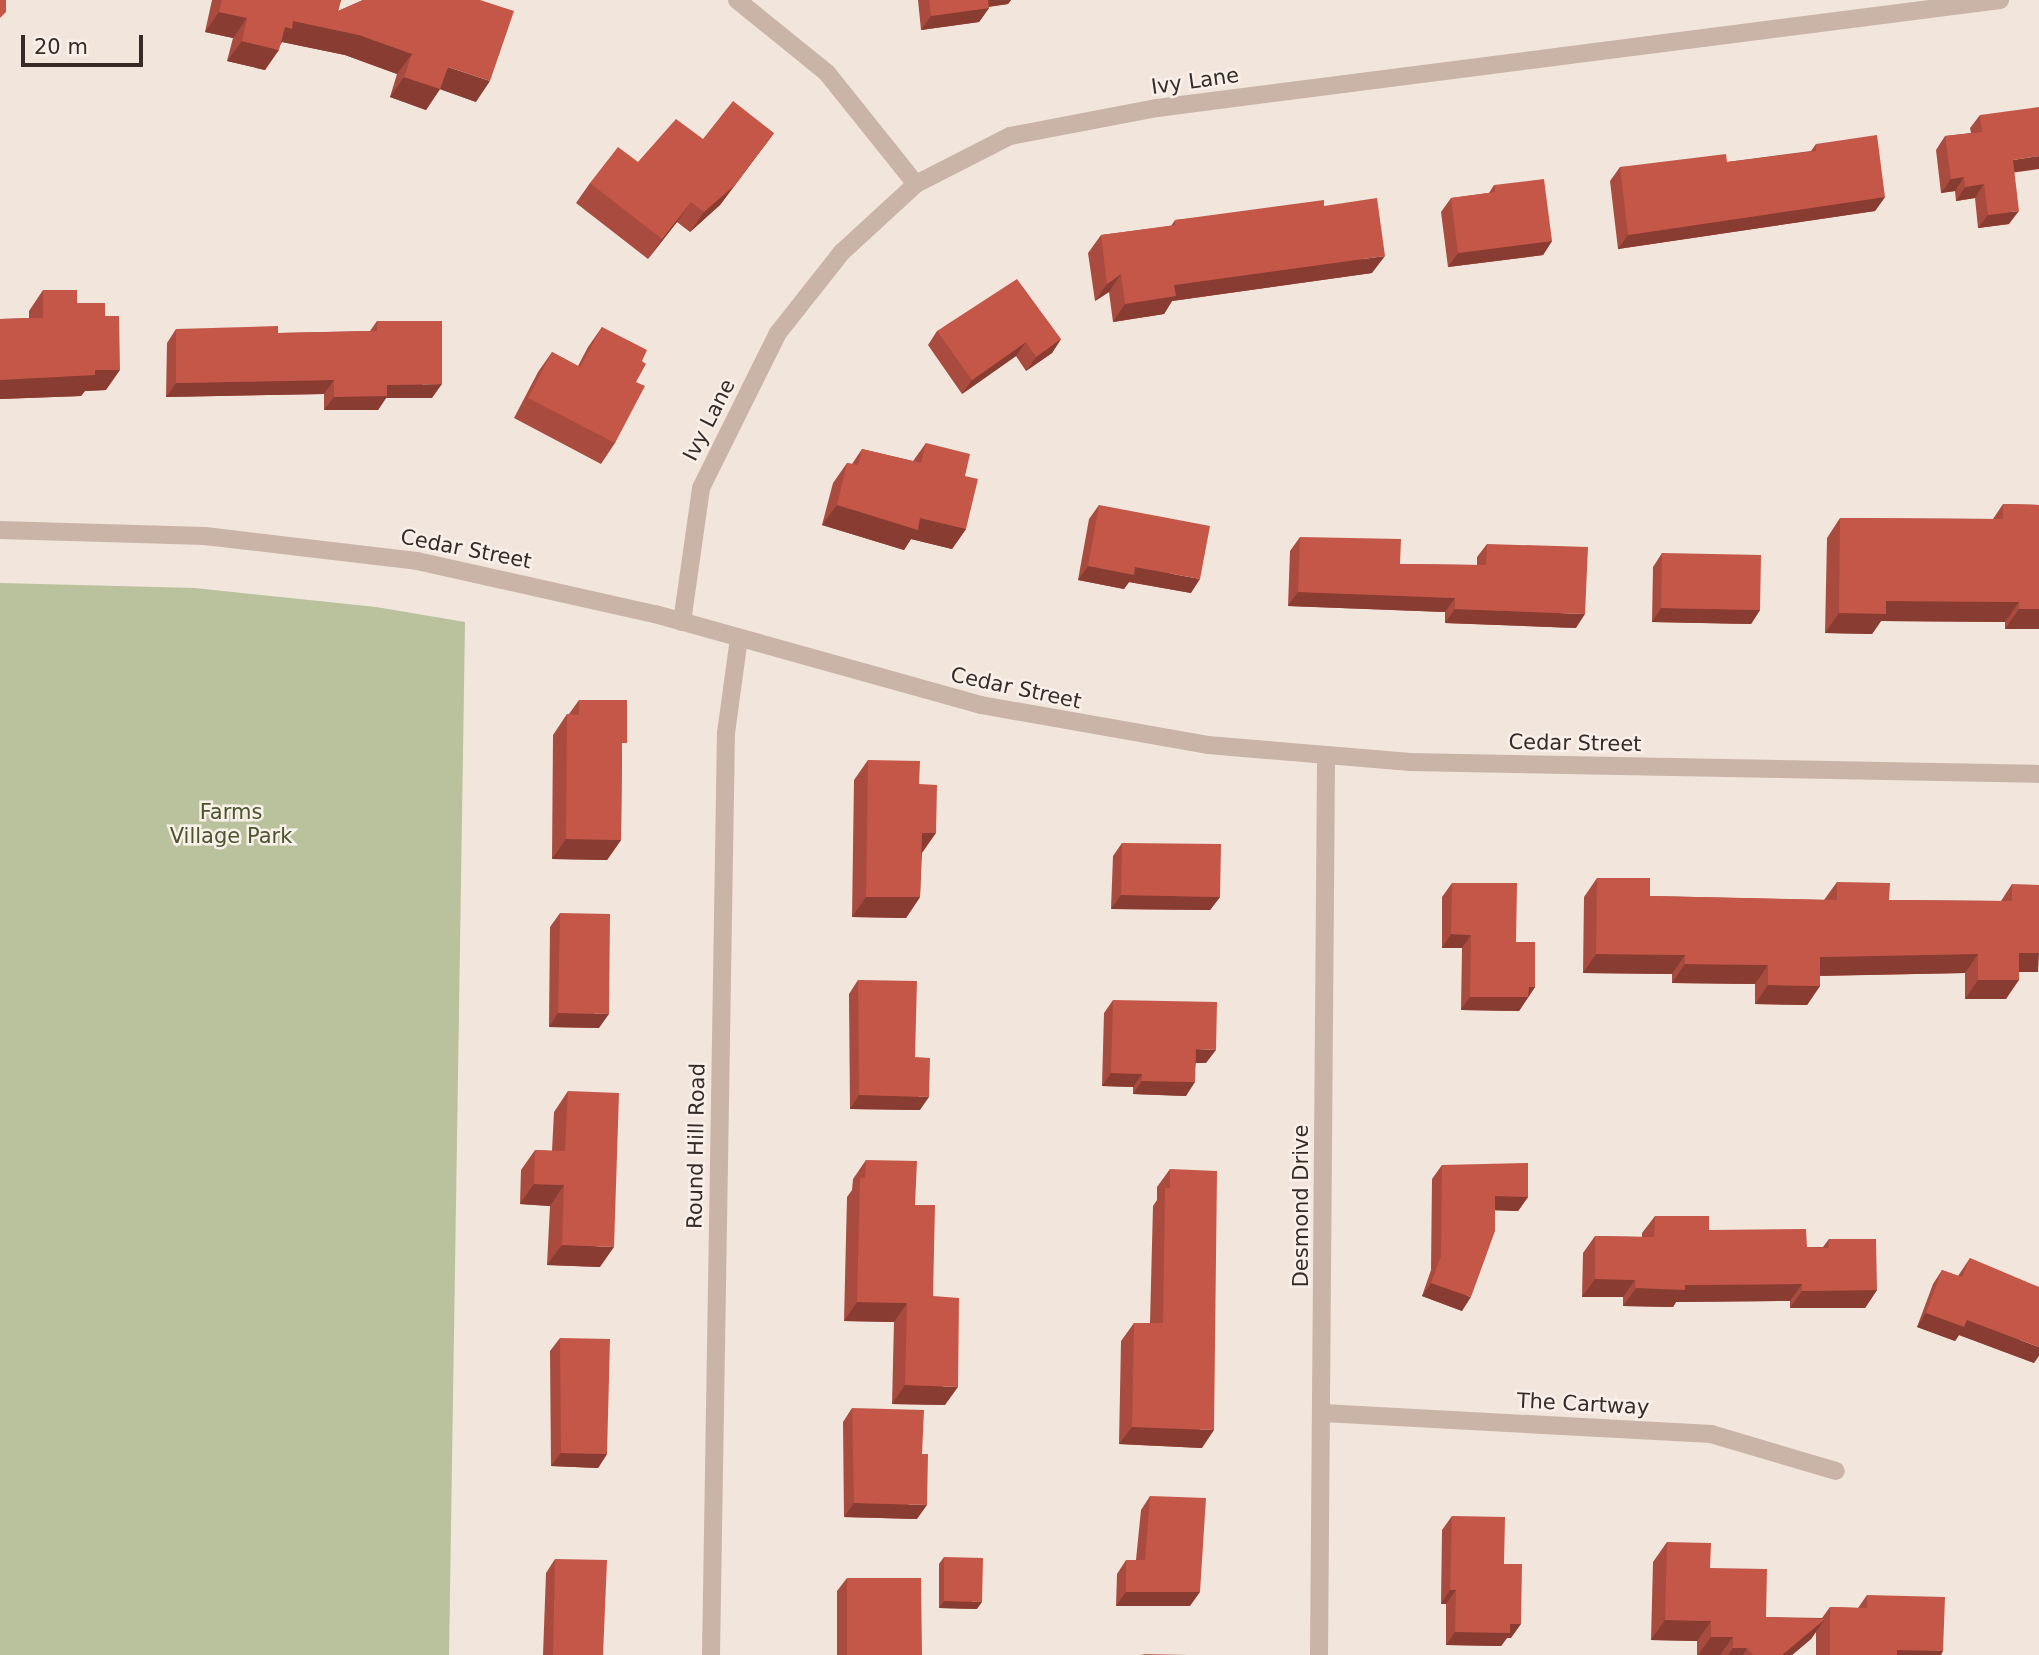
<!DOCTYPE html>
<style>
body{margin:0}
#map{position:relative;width:2039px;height:1655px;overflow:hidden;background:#f2e5dc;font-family:"DejaVu Sans",sans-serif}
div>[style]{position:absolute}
.green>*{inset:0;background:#b9c19d}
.street>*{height:18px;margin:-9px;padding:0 9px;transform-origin:9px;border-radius:9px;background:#cab4a8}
.wall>*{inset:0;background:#a94b3e}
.shaded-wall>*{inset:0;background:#893d32}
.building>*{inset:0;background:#c45748}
span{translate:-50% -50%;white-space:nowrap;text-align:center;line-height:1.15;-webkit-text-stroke:5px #f9f0e9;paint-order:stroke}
.street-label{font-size:21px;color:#372b28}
.park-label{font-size:21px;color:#4b552d}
.scale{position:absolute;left:21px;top:35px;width:122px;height:32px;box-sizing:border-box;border:4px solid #372b28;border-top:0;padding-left:9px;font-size:21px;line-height:24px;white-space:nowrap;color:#372b28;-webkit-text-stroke:5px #f9f0e9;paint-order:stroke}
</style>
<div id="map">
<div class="green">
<div style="clip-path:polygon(0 583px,195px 588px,376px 607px,465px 622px,449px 1655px,0 1655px)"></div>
</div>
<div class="street">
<div style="left:737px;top:0;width:116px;rotate:39deg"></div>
<div style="left:827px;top:73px;width:142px;rotate:51.3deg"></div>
<div style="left:0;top:530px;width:205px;rotate:1.7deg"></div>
<div style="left:205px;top:536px;width:213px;rotate:6.7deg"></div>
<div style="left:417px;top:561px;width:244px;rotate:12.6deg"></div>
<div style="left:655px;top:614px;width:338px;rotate:15.6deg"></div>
<div style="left:981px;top:705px;width:230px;rotate:10deg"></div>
<div style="left:1208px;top:745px;width:203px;rotate:4.8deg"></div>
<div style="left:1410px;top:762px;width:629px;rotate:1.09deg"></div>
<div style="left:682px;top:622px;width:135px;rotate:-81.9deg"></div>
<div style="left:701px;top:488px;width:173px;rotate:-63.6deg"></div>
<div style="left:778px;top:333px;width:103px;rotate:-51.7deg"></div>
<div style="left:842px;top:252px;width:100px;rotate:-42.6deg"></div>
<div style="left:916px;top:184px;width:106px;rotate:-27.1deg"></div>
<div style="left:1010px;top:136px;width:150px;rotate:-10.8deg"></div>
<div style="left:1157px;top:108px;width:850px;rotate:-7.3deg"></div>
<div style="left:1323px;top:1413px;width:389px;rotate:3.1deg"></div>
<div style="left:1711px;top:1434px;width:130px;rotate:16.5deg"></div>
<div style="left:711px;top:1655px;width:922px;rotate:-89.07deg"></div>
<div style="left:726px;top:733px;width:96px;rotate:-82.2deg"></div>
<div style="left:1319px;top:1655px;width:898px;rotate:-89.55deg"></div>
</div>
<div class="wall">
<div style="clip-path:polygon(212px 0,341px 0,338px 11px,363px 0,476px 102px,440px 89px,426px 110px,390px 97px,397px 74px,345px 55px,282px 42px,265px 70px,227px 61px,233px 38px,205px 32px)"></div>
<div style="clip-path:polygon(918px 0,1011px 0,1008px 4px,989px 7px,989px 8px,979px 22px,921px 30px)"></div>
<div style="clip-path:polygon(1980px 115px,2014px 172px,2009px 224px,1978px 228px,1975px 198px,1956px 201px,1955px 191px,1941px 193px,1936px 150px,1945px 136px,1971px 133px,1970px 128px)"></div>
<div style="clip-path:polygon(774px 133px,720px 205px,690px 232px,677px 222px,648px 259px,576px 203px,590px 183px,638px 162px,703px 139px)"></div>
<div style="clip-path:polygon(1816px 144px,1885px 197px,1875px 211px,1618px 249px,1610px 181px,1620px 167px,1727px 162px,1811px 151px)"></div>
<div style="clip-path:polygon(1494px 185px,1552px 241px,1543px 255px,1448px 267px,1441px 212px,1451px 198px,1489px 193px)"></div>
<div style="clip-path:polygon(1324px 206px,1372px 273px,1172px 301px,1164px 314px,1113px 322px,1109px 292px,1095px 301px,1088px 253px,1101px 235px,1171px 226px,1175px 220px)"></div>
<div style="clip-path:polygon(43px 290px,77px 303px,106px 390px,85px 391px,81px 396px,0 399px,0 319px,29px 318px,29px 311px)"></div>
<div style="clip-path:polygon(377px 321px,432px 398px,386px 398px,378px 410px,324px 410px,324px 394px,166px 397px,167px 343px,176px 329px,278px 333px,370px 331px)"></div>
<div style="clip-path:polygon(602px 327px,642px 361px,636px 382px,615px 443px,601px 464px,514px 418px,538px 372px,552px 352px,578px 366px,588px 347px)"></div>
<div style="clip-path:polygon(937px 331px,1061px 339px,1052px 353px,1026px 371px,1016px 356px,962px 394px,928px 345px)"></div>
<div style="clip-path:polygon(926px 443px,965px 476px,966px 529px,952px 549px,911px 539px,904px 550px,822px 525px,833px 483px,847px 463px,852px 464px,862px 449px,913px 461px)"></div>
<div style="clip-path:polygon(2003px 504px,2039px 505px,2039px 629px,2005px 629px,2005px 622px,1881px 621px,1872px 634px,1825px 633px,1827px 538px,1840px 518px,1993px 519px)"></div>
<div style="clip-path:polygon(1099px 505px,1191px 593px,1129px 582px,1124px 589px,1078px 580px,1089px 519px)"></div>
<div style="clip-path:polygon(1300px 537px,1400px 564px,1477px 565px,1477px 557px,1487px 544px,1576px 628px,1445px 623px,1445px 612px,1288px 606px,1290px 551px)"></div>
<div style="clip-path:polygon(1662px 553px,1760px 610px,1751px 624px,1652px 622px,1653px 567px)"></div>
<div style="clip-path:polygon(579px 700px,622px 750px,621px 840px,607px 860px,552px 859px,553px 735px,567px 714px,569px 714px)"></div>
<div style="clip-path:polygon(868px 760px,919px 784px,922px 853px,920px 897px,906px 918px,852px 917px,854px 780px)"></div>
<div style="clip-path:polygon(1122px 843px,1220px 897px,1210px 910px,1111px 909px,1113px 856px)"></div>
<div style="clip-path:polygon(1597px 878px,1650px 896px,1824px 900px,1837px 882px,1889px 900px,2001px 901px,2012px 884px,2038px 972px,2019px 972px,2006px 999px,1965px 999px,1965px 973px,1820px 976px,1820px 986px,1807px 1005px,1755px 1004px,1755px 984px,1672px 983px,1672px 974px,1583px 973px,1584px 897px)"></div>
<div style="clip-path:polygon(1452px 883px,1516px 942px,1535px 987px,1519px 1011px,1461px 1010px,1462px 948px,1442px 948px,1442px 897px)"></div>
<div style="clip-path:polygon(560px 913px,599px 1028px,549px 1027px,550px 927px)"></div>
<div style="clip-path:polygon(858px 980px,915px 1057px,920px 1110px,850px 1109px,849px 994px)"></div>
<div style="clip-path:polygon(1113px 1000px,1206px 1063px,1196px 1063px,1186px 1096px,1133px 1094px,1133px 1087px,1102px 1086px,1104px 1013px)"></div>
<div style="clip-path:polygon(568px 1091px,600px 1267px,547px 1265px,550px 1206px,520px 1204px,521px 1170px,535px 1150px,552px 1151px,554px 1112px)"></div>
<div style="clip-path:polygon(866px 1160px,915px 1205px,933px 1296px,945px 1405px,892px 1404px,894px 1322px,844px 1321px,847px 1197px,852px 1190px,853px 1179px)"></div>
<div style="clip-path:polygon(1442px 1165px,1528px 1197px,1518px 1211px,1495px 1210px,1462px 1311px,1422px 1296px,1431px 1270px,1432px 1179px)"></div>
<div style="clip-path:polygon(1170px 1169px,1202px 1448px,1119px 1444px,1121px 1341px,1134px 1323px,1150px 1323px,1153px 1206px,1157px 1200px,1157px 1187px)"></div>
<div style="clip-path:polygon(1655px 1216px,1709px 1230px,1807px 1247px,1823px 1247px,1829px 1239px,1877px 1290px,1865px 1308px,1790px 1308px,1790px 1301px,1676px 1302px,1673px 1307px,1623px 1306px,1623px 1297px,1582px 1297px,1583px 1253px,1595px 1236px,1642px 1237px,1642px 1233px)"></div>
<div style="clip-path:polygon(1970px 1258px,2034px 1363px,1959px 1335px,1955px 1341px,1917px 1327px,1933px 1284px,1942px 1270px,1958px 1276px)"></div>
<div style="clip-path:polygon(560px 1338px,607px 1454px,598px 1468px,551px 1466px,550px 1351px)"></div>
<div style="clip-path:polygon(852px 1408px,917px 1519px,844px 1517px,843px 1422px)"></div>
<div style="clip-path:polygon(1150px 1496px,1190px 1606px,1116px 1606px,1117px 1574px,1126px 1560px,1136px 1560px,1141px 1510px)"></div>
<div style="clip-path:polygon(1452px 1516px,1504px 1564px,1511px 1638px,1507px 1638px,1501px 1646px,1446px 1645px,1446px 1604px,1441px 1604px,1442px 1530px)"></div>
<div style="clip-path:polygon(1667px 1542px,1710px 1568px,1766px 1617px,1822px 1618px,1830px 1607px,1858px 1608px,1867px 1595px,1941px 1655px,1816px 1655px,1816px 1632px,1811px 1639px,1792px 1655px,1697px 1655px,1697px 1641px,1651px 1640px,1653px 1562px)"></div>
<div style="clip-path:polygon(944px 1557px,977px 1609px,939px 1608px,939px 1564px)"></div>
<div style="clip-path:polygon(555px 1559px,603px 1655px,543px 1655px,546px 1573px)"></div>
<div style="clip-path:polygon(847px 1578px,922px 1655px,837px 1655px,837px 1591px)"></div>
</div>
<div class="shaded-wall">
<div style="clip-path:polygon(983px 0,1011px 0,1008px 4px,977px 8px)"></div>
<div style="clip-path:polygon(989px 8px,979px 22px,921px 30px,931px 16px)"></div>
<div style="clip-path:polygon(219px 12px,247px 18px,233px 38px,205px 32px)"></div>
<div style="clip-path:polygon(293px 21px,359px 35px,412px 54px,397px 74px,345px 55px,282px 42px,277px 49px,285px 27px)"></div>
<div style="clip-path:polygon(242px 41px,279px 50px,265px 70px,227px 61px)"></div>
<div style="clip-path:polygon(448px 67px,490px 81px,476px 102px,434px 87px)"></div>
<div style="clip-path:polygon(404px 77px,440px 89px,426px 110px,390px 97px)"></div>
<div style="clip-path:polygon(774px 133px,720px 205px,690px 232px,704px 212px)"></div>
<div style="clip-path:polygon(2039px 156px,2039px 169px,2003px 174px,2013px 160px)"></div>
<div style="clip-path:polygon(1964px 177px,1955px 191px,1941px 193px,1951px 179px)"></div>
<div style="clip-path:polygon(1984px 184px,1975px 198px,1956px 201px,1965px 187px)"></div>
<div style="clip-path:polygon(1885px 197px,1875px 211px,1618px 249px,1628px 235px)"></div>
<div style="clip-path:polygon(691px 202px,677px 222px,648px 259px,662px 239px)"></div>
<div style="clip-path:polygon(2019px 211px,2009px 224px,1978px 228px,1988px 215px)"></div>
<div style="clip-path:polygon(1552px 241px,1543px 255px,1448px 267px,1458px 253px)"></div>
<div style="clip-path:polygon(1385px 256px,1372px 273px,1172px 301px,1164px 314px,1113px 322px,1125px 304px,1174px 285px)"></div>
<div style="clip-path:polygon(1121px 274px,1109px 292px,1095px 301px,1107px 284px)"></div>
<div style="clip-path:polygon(1061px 339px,1052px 353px,1026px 371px,1036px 357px)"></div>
<div style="clip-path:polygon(1026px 342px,1016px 356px,962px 394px,972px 380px)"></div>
<div style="clip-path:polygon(95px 370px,120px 370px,106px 390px,85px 391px,81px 396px,0 399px,0 380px)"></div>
<div style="clip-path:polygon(334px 380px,324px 394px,166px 397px,176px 383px)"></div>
<div style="clip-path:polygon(442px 384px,432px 398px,386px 398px,378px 410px,324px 410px,334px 397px,387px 385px)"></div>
<div style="clip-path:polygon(837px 505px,920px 518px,966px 529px,952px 549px,911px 539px,904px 550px,822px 525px)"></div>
<div style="clip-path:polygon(1088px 566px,1135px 567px,1200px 579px,1191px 593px,1129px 582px,1124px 589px,1078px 580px)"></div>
<div style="clip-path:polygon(1298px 592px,1455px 598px,1445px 612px,1288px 606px)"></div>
<div style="clip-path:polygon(1886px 601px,2019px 602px,2005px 622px,1881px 621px,1872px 634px,1825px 633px,1839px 613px)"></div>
<div style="clip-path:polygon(1661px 608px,1760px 610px,1751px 624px,1652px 622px)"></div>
<div style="clip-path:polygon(1455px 609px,1585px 614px,1576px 628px,1445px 623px)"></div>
<div style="clip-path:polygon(2019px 609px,2039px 609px,2039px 629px,2005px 629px)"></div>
<div style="clip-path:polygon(922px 833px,936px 833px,922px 853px,908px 853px)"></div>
<div style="clip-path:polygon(566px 839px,621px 840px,607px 860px,552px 859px)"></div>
<div style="clip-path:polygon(1121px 895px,1220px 897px,1210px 910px,1111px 909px)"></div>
<div style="clip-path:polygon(866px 897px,920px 897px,906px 918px,852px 917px)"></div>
<div style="clip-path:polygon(1451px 934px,1471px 935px,1462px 948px,1442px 948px)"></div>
<div style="clip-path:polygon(2019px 953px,2039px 953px,2038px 972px,2006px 972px)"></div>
<div style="clip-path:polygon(1596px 954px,1685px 955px,1672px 974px,1583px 973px)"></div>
<div style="clip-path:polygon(1978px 954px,1965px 973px,1807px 976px,1820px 957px)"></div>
<div style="clip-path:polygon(1685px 964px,1768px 965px,1755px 984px,1672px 983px)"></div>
<div style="clip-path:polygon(1978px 980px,2019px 980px,2006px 999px,1965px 999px)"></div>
<div style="clip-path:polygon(1768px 985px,1820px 986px,1807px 1005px,1755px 1004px)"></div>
<div style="clip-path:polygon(1529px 987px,1535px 987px,1519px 1011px,1461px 1010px,1470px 997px)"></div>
<div style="clip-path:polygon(558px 1013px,609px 1014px,599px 1028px,549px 1027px)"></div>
<div style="clip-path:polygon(1196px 1049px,1216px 1050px,1206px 1063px,1187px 1063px)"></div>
<div style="clip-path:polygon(1111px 1073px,1142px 1074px,1133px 1087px,1102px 1086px)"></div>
<div style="clip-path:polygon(1142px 1081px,1195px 1082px,1186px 1096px,1133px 1094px)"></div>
<div style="clip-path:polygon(859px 1095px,929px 1097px,920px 1110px,850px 1109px)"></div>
<div style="clip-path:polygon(534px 1184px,564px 1185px,550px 1206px,520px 1204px)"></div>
<div style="clip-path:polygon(1495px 1196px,1528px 1197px,1518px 1211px,1485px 1210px)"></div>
<div style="clip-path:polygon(562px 1245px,614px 1247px,600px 1267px,547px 1265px)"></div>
<div style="clip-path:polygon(1595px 1279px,1635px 1280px,1623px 1297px,1582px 1297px)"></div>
<div style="clip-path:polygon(1431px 1283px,1471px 1297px,1462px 1311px,1422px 1296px)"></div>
<div style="clip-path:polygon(1802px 1284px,1790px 1301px,1676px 1302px,1673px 1307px,1623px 1306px,1636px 1288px,1685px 1285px)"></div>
<div style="clip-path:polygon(1877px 1290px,1865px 1308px,1790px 1308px,1802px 1291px)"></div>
<div style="clip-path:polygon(857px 1302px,907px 1303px,894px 1322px,844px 1321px)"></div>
<div style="clip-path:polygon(1926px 1313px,1967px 1320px,2039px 1347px,2039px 1356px,2034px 1363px,1959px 1335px,1955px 1341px,1917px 1327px)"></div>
<div style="clip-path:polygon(905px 1385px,958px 1387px,945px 1405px,892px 1404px)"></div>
<div style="clip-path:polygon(1132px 1427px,1214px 1430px,1202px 1448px,1119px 1444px)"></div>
<div style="clip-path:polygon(561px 1453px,607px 1454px,598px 1468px,551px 1466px)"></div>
<div style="clip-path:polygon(854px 1503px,927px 1505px,917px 1519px,844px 1517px)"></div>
<div style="clip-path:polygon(1450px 1590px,1456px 1590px,1446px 1604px,1441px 1604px)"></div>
<div style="clip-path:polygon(1126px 1592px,1200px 1592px,1190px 1606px,1116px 1606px)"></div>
<div style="clip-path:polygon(944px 1601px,982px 1602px,977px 1609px,939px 1608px)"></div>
<div style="clip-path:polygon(1825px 1619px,1811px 1639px,1792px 1655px,1782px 1655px)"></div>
<div style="clip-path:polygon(1665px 1620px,1711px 1621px,1697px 1641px,1651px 1640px)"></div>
<div style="clip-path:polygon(1510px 1624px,1521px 1624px,1511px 1638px,1507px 1638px,1501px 1646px,1446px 1645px,1455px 1632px)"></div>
<div style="clip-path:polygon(1711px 1637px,1733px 1637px,1720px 1655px,1698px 1655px)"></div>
<div style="clip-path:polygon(1733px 1648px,1747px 1648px,1743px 1655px,1728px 1655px)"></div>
<div style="clip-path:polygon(1897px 1650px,1943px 1651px,1941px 1655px,1894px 1655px)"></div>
</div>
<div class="building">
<div style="clip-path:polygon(0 0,6px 0,6px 12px,0 18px)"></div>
<div style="clip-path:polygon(222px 0,341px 0,338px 11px,363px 0,480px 0,514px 11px,490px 81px,448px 67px,440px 89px,404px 77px,412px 54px,359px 35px,293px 21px,292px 29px,285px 27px,279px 50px,242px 41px,247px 18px,219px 12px)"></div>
<div style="clip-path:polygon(929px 0,988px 0,989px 8px,931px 16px)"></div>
<div style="clip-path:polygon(733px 101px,774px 133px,735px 185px,704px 212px,691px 202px,662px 239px,590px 183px,618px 147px,638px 162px,676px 119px,703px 139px)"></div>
<div style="clip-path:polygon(2039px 107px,2039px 156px,2013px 160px,2019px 211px,1988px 215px,1984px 184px,1965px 187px,1964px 177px,1951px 179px,1945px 136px,1982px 132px,1980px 115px)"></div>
<div style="clip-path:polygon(1877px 135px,1885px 197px,1628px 235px,1620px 167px,1726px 154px,1727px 162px,1816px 151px,1816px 144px)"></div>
<div style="clip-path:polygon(1544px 179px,1552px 241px,1458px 253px,1451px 198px,1495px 192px,1494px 185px)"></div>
<div style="clip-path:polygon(1377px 198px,1385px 256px,1174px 285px,1176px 296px,1125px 304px,1121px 274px,1107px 284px,1101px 235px,1175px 225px,1175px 220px,1324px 200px,1324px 206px)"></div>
<div style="clip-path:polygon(1017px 279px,1061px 339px,1036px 357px,1026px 342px,972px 380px,937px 331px)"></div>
<div style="clip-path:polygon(43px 290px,77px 290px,77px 303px,105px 303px,105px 316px,119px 316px,120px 370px,95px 370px,95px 375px,0 380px,0 319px,43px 318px)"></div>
<div style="clip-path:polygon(377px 321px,442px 321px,442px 384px,387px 385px,387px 396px,334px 397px,334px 380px,176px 383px,176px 329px,278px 326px,278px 333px,377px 331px)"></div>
<div style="clip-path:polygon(602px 327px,647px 350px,642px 361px,646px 364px,636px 382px,645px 386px,615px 443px,528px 398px,552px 352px,580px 367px)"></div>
<div style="clip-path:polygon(926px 443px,970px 454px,965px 476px,978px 479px,966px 529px,920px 518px,918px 530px,837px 505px,847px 463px,858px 465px,862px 449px,921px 463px)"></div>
<div style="clip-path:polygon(2003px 504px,2039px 505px,2039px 609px,2019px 609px,2019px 602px,1886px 601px,1886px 614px,1839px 613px,1840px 518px,2003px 519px)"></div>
<div style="clip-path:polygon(1099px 505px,1210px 526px,1200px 579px,1135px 567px,1134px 575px,1088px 566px)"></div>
<div style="clip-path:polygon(1300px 537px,1401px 539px,1400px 564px,1486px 565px,1487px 544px,1588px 547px,1585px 614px,1455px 609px,1455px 598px,1298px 592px)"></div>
<div style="clip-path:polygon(1662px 553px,1761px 555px,1760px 610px,1661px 608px)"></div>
<div style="clip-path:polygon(579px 700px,627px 700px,627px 743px,622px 743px,621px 840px,566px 839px,567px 714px,579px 715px)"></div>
<div style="clip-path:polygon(868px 760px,920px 761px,919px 784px,937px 785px,936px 833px,922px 833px,920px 897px,866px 897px)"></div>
<div style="clip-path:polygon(1122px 843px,1221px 844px,1220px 897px,1121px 895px)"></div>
<div style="clip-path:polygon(1597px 878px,1650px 878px,1650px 896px,1837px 900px,1837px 882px,1890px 883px,1889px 900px,2012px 901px,2012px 884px,2039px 885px,2039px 953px,2019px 953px,2019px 980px,1978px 980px,1978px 954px,1820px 957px,1820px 986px,1768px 985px,1768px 965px,1685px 964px,1685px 955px,1596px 954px)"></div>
<div style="clip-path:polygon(1452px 883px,1517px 883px,1516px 942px,1535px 942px,1535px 987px,1529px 987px,1528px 997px,1470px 997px,1471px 935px,1451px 934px)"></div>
<div style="clip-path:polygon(560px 913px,610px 914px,609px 1014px,558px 1013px)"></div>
<div style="clip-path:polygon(858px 980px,917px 981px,915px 1057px,930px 1058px,929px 1097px,859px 1095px)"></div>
<div style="clip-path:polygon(1113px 1000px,1217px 1002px,1216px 1050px,1196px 1049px,1195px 1082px,1142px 1081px,1142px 1074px,1111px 1073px)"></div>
<div style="clip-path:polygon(568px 1091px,619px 1093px,614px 1247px,562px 1245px,564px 1185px,534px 1184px,535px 1150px,565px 1151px)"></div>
<div style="clip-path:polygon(866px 1160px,917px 1161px,915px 1205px,935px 1205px,933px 1296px,959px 1298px,958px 1387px,905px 1385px,907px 1303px,857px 1302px,860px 1178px,865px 1178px)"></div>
<div style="clip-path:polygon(1528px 1163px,1528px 1197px,1495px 1196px,1495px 1231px,1471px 1297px,1431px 1283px,1441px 1256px,1442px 1165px)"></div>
<div style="clip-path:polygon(1170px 1169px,1217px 1171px,1214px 1430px,1132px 1427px,1134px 1323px,1163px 1323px,1165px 1188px,1170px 1188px)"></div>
<div style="clip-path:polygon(1655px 1216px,1709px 1216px,1709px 1230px,1806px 1229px,1807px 1247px,1828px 1248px,1829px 1239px,1876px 1239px,1877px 1290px,1802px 1291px,1802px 1284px,1685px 1285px,1685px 1290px,1636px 1288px,1635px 1280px,1595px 1279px,1595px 1236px,1654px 1237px)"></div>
<div style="clip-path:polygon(1970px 1258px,2039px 1287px,2039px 1347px,1967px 1320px,1964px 1327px,1926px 1313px,1942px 1270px,1962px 1277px)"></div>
<div style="clip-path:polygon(560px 1338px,610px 1339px,607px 1454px,561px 1453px)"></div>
<div style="clip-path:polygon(852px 1408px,924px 1410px,922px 1454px,928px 1454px,927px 1505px,854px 1503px)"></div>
<div style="clip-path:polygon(1150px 1496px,1206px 1498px,1200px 1592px,1126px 1592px,1126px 1560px,1145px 1560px)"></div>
<div style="clip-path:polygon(1452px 1516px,1505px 1517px,1504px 1564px,1522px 1564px,1521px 1624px,1510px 1624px,1510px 1633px,1455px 1632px,1456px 1590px,1450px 1590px)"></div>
<div style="clip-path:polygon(1667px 1542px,1711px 1543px,1710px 1568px,1767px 1569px,1766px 1617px,1825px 1619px,1782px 1655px,1753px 1655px,1747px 1648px,1733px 1648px,1733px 1637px,1711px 1637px,1711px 1621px,1665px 1620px)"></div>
<div style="clip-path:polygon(944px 1557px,983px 1558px,982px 1602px,944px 1601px)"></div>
<div style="clip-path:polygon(555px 1559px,607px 1560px,603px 1655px,553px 1655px)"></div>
<div style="clip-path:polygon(847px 1578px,921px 1578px,922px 1655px,847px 1655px)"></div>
<div style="clip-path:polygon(1867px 1595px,1945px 1597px,1943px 1651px,1897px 1650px,1897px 1655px,1830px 1655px,1830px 1607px,1867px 1608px)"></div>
<div style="clip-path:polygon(1145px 1654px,1189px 1654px,1141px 1655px)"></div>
</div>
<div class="street-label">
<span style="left:1195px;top:81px;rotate:-8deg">Ivy Lane</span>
<span style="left:709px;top:420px;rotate:-63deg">Ivy Lane</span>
<span style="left:466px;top:549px;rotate:11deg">Cedar Street</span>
<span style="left:1016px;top:688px;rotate:12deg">Cedar Street</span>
<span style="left:1575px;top:743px;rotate:1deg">Cedar Street</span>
<span style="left:696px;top:1146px;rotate:-89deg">Round Hill Road</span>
<span style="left:1301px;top:1206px;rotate:-90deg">Desmond Drive</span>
<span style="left:1583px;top:1404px;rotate:3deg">The Cartway</span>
</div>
<div class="park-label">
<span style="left:231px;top:824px">Farms<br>Village Park</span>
</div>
<div class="scale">20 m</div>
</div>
